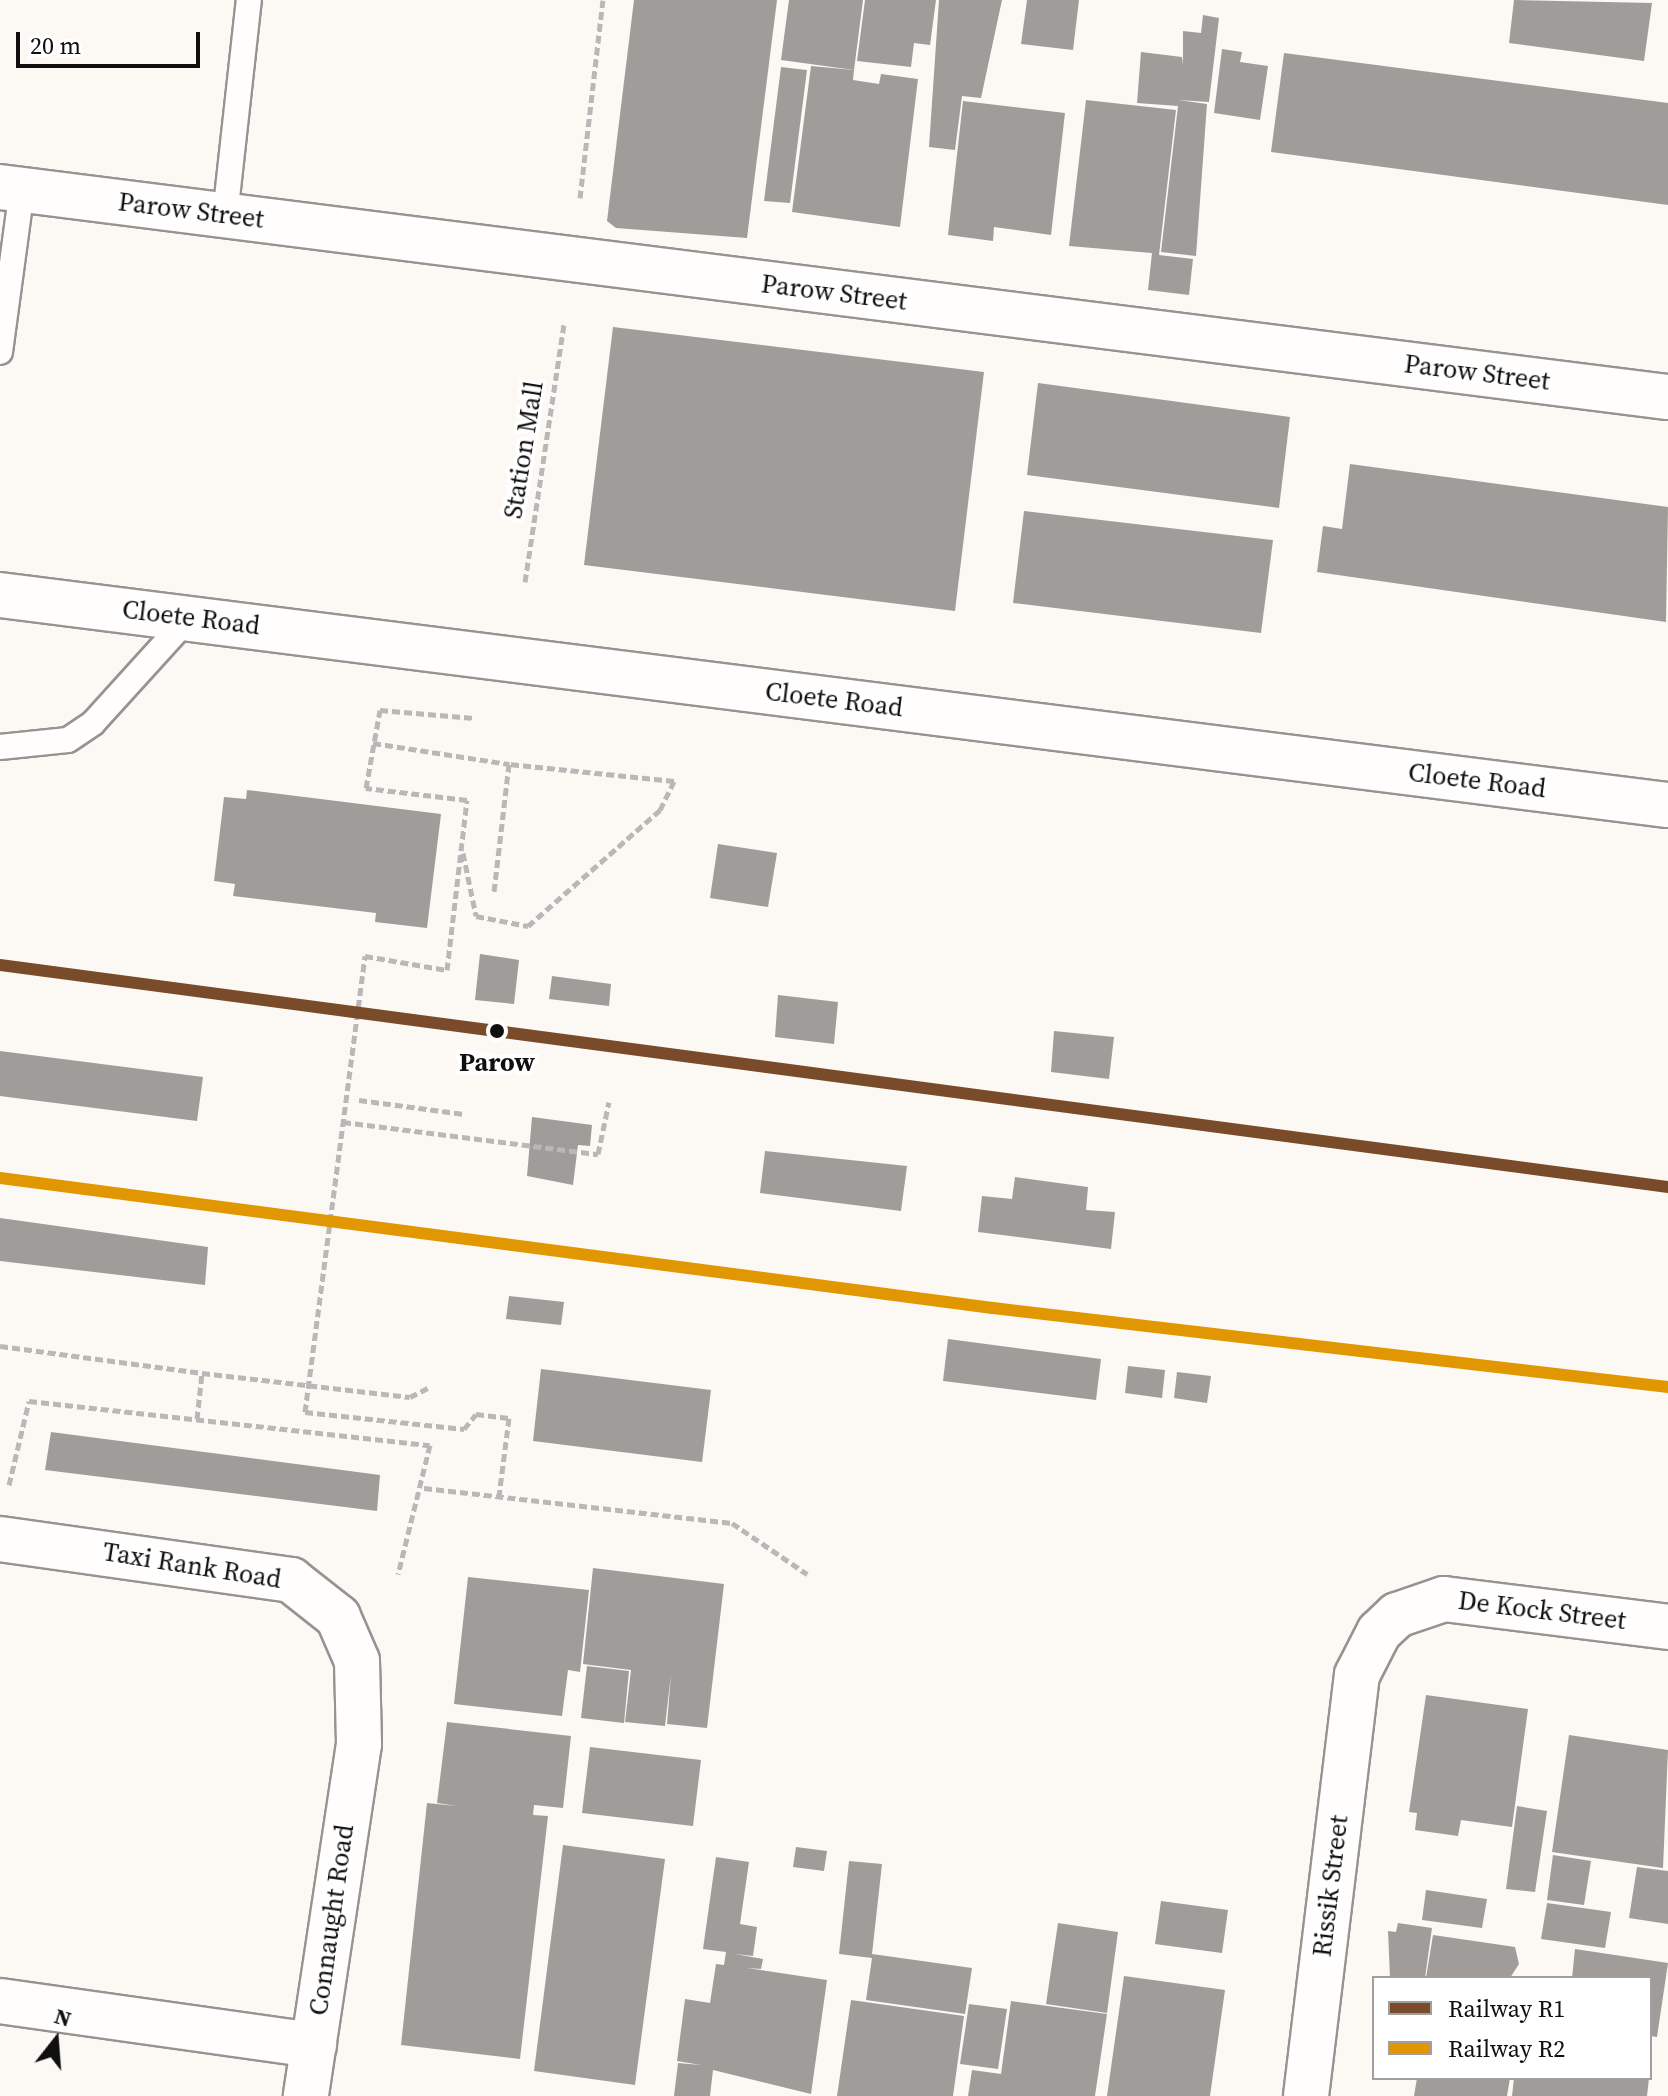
<!DOCTYPE html>
<style>
body{margin:0}
#map{position:relative;width:1668px;height:2096px;overflow:hidden;background:#fcf9f4;font-family:"Source Serif 4",serif}
div>[style]{position:absolute}
.building>*{inset:0;background:#a09c99}
.path>*{height:5px;margin-top:-2.5px;transform-origin:0;background:repeating-linear-gradient(90deg,#b9b8b8 0 8px,transparent 0 12px)}
.roads{filter:drop-shadow(2px 0 #969492) drop-shadow(-2px 0 #969492) drop-shadow(0 2px #969492) drop-shadow(0 -2px #969492)}
.lane>*{height:24px;margin:-12px;padding:0 12px;transform-origin:12px;border-radius:12px;background:#fffefd}
.street>*{height:44px;margin:-22px;padding:0 22px;transform-origin:22px;border-radius:22px;background:#fffefd}
.path-bridge>*{height:5px;margin-top:-2.5px;transform-origin:0;background:repeating-linear-gradient(90deg,#b9b8b8 0 8px,transparent 0 12px)}
.rail-1>*{height:12px;margin:-6px;padding:0 6px;transform-origin:6px;border-radius:6px;background:#7a4b2a}
.rail-2>*{height:12px;margin:-6px;padding:0 6px;transform-origin:6px;border-radius:6px;background:#e09702}
.dots>*{width:22px;height:22px;translate:-50% -50%;box-sizing:border-box;border:4px solid #fff;border-radius:50%}
span{translate:-50% -50%;white-space:nowrap;text-align:center;line-height:1.15;-webkit-text-stroke:8px #fff;paint-order:stroke}
.street-label{font-size:26px;color:#0f0f0f}
.stop-label{font-size:26px;color:#0f0f0f;font-weight:700}
.legend{position:absolute;left:1372px;top:1976px;width:280px;height:104px;box-sizing:border-box;background:#fff;border:2px solid #9f9f9f;margin:0;padding:10px 14px;list-style:none;font-size:24px;color:#0f0f0f}
.legend li{display:flex;align-items:center;gap:16px;height:40px}
.legend b{width:40px;border:2px solid #9f9f9f}
.north{position:absolute;left:16px;top:2000px;width:80px;height:80px;-webkit-text-stroke:6px #fff;paint-order:stroke;rotate:17deg;font-size:22px;font-weight:700;line-height:32px;text-align:center;color:#0f0f0f}
.north::after{content:'';display:block;margin:auto;width:28px;height:36px;background:#0f0f0f;clip-path:polygon(50% 0,100% 100%,50% 72%,0 100%)}
.scale{position:absolute;left:16px;top:32px;width:184px;height:36px;box-sizing:border-box;border:4px solid #0f0f0f;border-top:0;padding-left:10px;font-size:24px;line-height:28px;white-space:nowrap;color:#0f0f0f;-webkit-text-stroke:6px #fff;paint-order:stroke}
</style>
<div id="map">
<div class="building">
<div style="clip-path:polygon(634px 0,777px 0,747px 238px,616px 228px,607px 221px)"></div>
<div style="clip-path:polygon(789px 0,863px 0,854px 70px,781px 60px)"></div>
<div style="clip-path:polygon(865px 0,936px 0,930px 45px,914px 43px,911px 67px,857px 61px)"></div>
<div style="clip-path:polygon(939px 0,1002px 0,981px 98px,962px 96px,955px 150px,929px 147px)"></div>
<div style="clip-path:polygon(1027px 0,1079px 0,1073px 50px,1021px 44px)"></div>
<div style="clip-path:polygon(1514px 0,1652px 3px,1644px 61px,1509px 43px)"></div>
<div style="clip-path:polygon(1203px 15px,1219px 18px,1209px 102px,1178px 100px,1207px 104px,1196px 256px,1161px 252px,1178px 106px,1137px 103px,1141px 52px,1182px 57px,1183px 65px,1183px 31px,1201px 33px)"></div>
<div style="clip-path:polygon(1222px 49px,1242px 52px,1240px 62px,1268px 66px,1260px 120px,1214px 113px)"></div>
<div style="clip-path:polygon(1284px 53px,1668px 103px,1668px 205px,1271px 152px)"></div>
<div style="clip-path:polygon(811px 66px,854px 70px,853px 80px,879px 84px,881px 74px,918px 79px,900px 227px,792px 212px)"></div>
<div style="clip-path:polygon(781px 67px,807px 70px,790px 203px,764px 201px)"></div>
<div style="clip-path:polygon(1086px 100px,1176px 110px,1159px 255px,1193px 259px,1189px 295px,1148px 290px,1152px 253px,1069px 246px)"></div>
<div style="clip-path:polygon(963px 101px,1065px 113px,1051px 235px,994px 227px,993px 241px,948px 235px)"></div>
<div style="clip-path:polygon(613px 327px,984px 372px,955px 611px,584px 565px)"></div>
<div style="clip-path:polygon(1038px 383px,1290px 417px,1279px 508px,1027px 475px)"></div>
<div style="clip-path:polygon(1350px 464px,1668px 507px,1666px 622px,1317px 572px,1323px 526px,1342px 529px)"></div>
<div style="clip-path:polygon(1024px 511px,1273px 540px,1261px 633px,1013px 603px)"></div>
<div style="clip-path:polygon(247px 790px,441px 814px,427px 928px,375px 922px,376px 913px,233px 896px,235px 884px,214px 881px,224px 797px,246px 799px)"></div>
<div style="clip-path:polygon(718px 844px,777px 853px,768px 907px,710px 898px)"></div>
<div style="clip-path:polygon(480px 954px,519px 960px,514px 1004px,475px 1000px)"></div>
<div style="clip-path:polygon(552px 976px,611px 984px,609px 1006px,549px 999px)"></div>
<div style="clip-path:polygon(778px 995px,838px 1002px,834px 1044px,775px 1037px)"></div>
<div style="clip-path:polygon(1054px 1031px,1114px 1037px,1109px 1079px,1051px 1072px)"></div>
<div style="clip-path:polygon(0 1051px,203px 1077px,197px 1121px,0 1096px)"></div>
<div style="clip-path:polygon(532px 1117px,592px 1125px,590px 1146px,578px 1145px,573px 1185px,527px 1176px)"></div>
<div style="clip-path:polygon(765px 1151px,907px 1166px,901px 1211px,760px 1193px)"></div>
<div style="clip-path:polygon(1015px 1177px,1088px 1187px,1086px 1210px,1115px 1212px,1111px 1249px,978px 1232px,982px 1196px,1012px 1199px)"></div>
<div style="clip-path:polygon(0 1218px,208px 1247px,205px 1285px,0 1261px)"></div>
<div style="clip-path:polygon(509px 1296px,564px 1302px,561px 1325px,506px 1319px)"></div>
<div style="clip-path:polygon(948px 1339px,1101px 1359px,1096px 1400px,943px 1381px)"></div>
<div style="clip-path:polygon(1128px 1366px,1165px 1370px,1162px 1398px,1125px 1393px)"></div>
<div style="clip-path:polygon(541px 1369px,711px 1390px,702px 1462px,533px 1441px)"></div>
<div style="clip-path:polygon(1177px 1372px,1211px 1376px,1207px 1403px,1174px 1398px)"></div>
<div style="clip-path:polygon(51px 1432px,380px 1475px,377px 1511px,45px 1470px)"></div>
<div style="clip-path:polygon(593px 1568px,724px 1584px,707px 1728px,667px 1724px,671px 1674px,665px 1726px,625px 1722px,631px 1670px,583px 1664px)"></div>
<div style="clip-path:polygon(468px 1577px,589px 1590px,580px 1672px,568px 1670px,562px 1716px,454px 1704px)"></div>
<div style="clip-path:polygon(587px 1666px,629px 1671px,624px 1723px,581px 1718px)"></div>
<div style="clip-path:polygon(1426px 1695px,1528px 1709px,1512px 1827px,1461px 1820px,1458px 1836px,1415px 1830px,1417px 1813px,1409px 1812px)"></div>
<div style="clip-path:polygon(447px 1722px,571px 1736px,563px 1808px,534px 1805px,533px 1815px,548px 1816px,520px 2059px,401px 2045px,427px 1803px,457px 1806px,437px 1803px)"></div>
<div style="clip-path:polygon(1569px 1735px,1668px 1750px,1663px 1868px,1552px 1852px)"></div>
<div style="clip-path:polygon(590px 1747px,701px 1760px,693px 1826px,582px 1813px)"></div>
<div style="clip-path:polygon(1517px 1806px,1547px 1811px,1535px 1892px,1506px 1889px)"></div>
<div style="clip-path:polygon(563px 1845px,665px 1859px,635px 2085px,534px 2071px)"></div>
<div style="clip-path:polygon(796px 1847px,827px 1851px,824px 1871px,793px 1867px)"></div>
<div style="clip-path:polygon(1553px 1855px,1591px 1861px,1584px 1905px,1547px 1900px)"></div>
<div style="clip-path:polygon(716px 1857px,749px 1862px,740px 1924px,757px 1927px,753px 1956px,735px 1954px,763px 1959px,761px 1969px,747px 1968px,827px 1980px,811px 2094px,713px 2070px,710px 2096px,674px 2096px,678px 2063px,701px 2065px,677px 2061px,685px 1999px,710px 2003px,716px 1964px,724px 1965px,726px 1952px,703px 1949px)"></div>
<div style="clip-path:polygon(849px 1861px,882px 1864px,872px 1954px,972px 1968px,965px 2014px,866px 2000px,872px 1958px,839px 1954px)"></div>
<div style="clip-path:polygon(1637px 1867px,1668px 1871px,1668px 1924px,1629px 1918px)"></div>
<div style="clip-path:polygon(1426px 1890px,1487px 1899px,1482px 1928px,1422px 1920px)"></div>
<div style="clip-path:polygon(1161px 1901px,1228px 1910px,1222px 1953px,1155px 1944px)"></div>
<div style="clip-path:polygon(1547px 1903px,1611px 1912px,1605px 1948px,1541px 1939px)"></div>
<div style="clip-path:polygon(1058px 1923px,1118px 1932px,1107px 2013px,1046px 2004px)"></div>
<div style="clip-path:polygon(1398px 1923px,1432px 1928px,1425px 1978px,1390px 1978px,1388px 1931px,1396px 1932px)"></div>
<div style="clip-path:polygon(1433px 1935px,1515px 1947px,1519px 1964px,1510px 1978px,1426px 1978px)"></div>
<div style="clip-path:polygon(1575px 1949px,1668px 1963px,1657px 2037px,1650px 2036px,1650px 1978px,1572px 1978px)"></div>
<div style="clip-path:polygon(1124px 1976px,1225px 1990px,1210px 2096px,1107px 2096px)"></div>
<div style="clip-path:polygon(851px 2000px,964px 2016px,953px 2096px,837px 2096px)"></div>
<div style="clip-path:polygon(1011px 2001px,1107px 2014px,1095px 2096px,968px 2096px,972px 2070px,1001px 2074px)"></div>
<div style="clip-path:polygon(969px 2004px,1007px 2009px,998px 2069px,960px 2064px)"></div>
<div style="clip-path:polygon(1417px 2078px,1510px 2078px,1507px 2096px,1414px 2096px)"></div>
<div style="clip-path:polygon(1514px 2078px,1649px 2078px,1647px 2096px,1512px 2096px)"></div>
</div>
<div class="path">
<div style="left:580px;top:198px;width:199px;rotate:-83.4deg"></div>
<div style="left:525px;top:582px;width:261px;rotate:-81.4deg"></div>
<div style="left:373px;top:743px;width:138px;rotate:8.8deg"></div>
<div style="left:509px;top:764px;width:129px;rotate:96.7deg"></div>
<div style="left:463px;top:853px;width:64px;rotate:78.3deg"></div>
<div style="left:476px;top:916px;width:53px;rotate:10.9deg"></div>
<div style="left:528px;top:926px;width:176px;rotate:-41.3deg"></div>
<div style="left:660px;top:810px;width:32px;rotate:-64deg"></div>
<div style="left:674px;top:781px;width:166px;rotate:-174.1deg"></div>
<div style="left:365px;top:956px;width:83px;rotate:9.7deg"></div>
<div style="left:447px;top:970px;width:171px;rotate:-83.3deg"></div>
<div style="left:467px;top:800px;width:102px;rotate:-173.2deg"></div>
<div style="left:366px;top:788px;width:79px;rotate:-79.8deg"></div>
<div style="left:380px;top:710px;width:94px;rotate:4.9deg"></div>
<div style="left:359px;top:1100px;width:106px;rotate:7.6deg"></div>
<div style="left:343px;top:1122px;width:257px;rotate:7.2deg"></div>
<div style="left:598px;top:1154px;width:53px;rotate:-78.1deg"></div>
<div style="left:0;top:1346px;width:204px;rotate:7.6deg"></div>
<div style="left:305px;top:1412px;width:160px;rotate:6.1deg"></div>
<div style="left:464px;top:1429px;width:19px;rotate:-51deg"></div>
<div style="left:476px;top:1414px;width:33px;rotate:7deg"></div>
<div style="left:509px;top:1418px;width:79px;rotate:97.3deg"></div>
<div style="left:197px;top:1419px;width:46px;rotate:-83.8deg"></div>
<div style="left:202px;top:1373px;width:209px;rotate:6.6deg"></div>
<div style="left:410px;top:1397px;width:20px;rotate:-27deg"></div>
<div style="left:9px;top:1485px;width:86px;rotate:-76.6deg"></div>
<div style="left:29px;top:1401px;width:403px;rotate:6.3deg"></div>
<div style="left:430px;top:1445px;width:133px;rotate:103.9deg"></div>
<div style="left:424px;top:1488px;width:310px;rotate:6.5deg"></div>
<div style="left:732px;top:1523px;width:91px;rotate:34.2deg"></div>
</div>
<div class="roads">
<div class="lane">
<div style="left:225px;top:216px;width:217px;rotate:-83.7deg"></div>
<div style="left:0;top:352px;width:163px;rotate:-82.3deg"></div>
<div style="left:0;top:747px;width:68px;rotate:-5.9deg"></div>
<div style="left:68px;top:740px;width:30px;rotate:-34deg"></div>
<div style="left:93px;top:723px;width:143px;rotate:-47.8deg"></div>
</div>
<div class="street">
<div style="left:0;top:187px;width:1681px;rotate:7.18deg"></div>
<div style="left:0;top:595px;width:1681px;rotate:7.18deg"></div>
<div style="left:0;top:1539px;width:294px;rotate:8deg"></div>
<div style="left:291px;top:1580px;width:60px;rotate:38.2deg"></div>
<div style="left:338px;top:1617px;width:48px;rotate:66.6deg"></div>
<div style="left:357px;top:1661px;width:83px;rotate:88.6deg"></div>
<div style="left:359px;top:1744px;width:356px;rotate:98.6deg"></div>
<div style="left:0;top:2001px;width:317px;rotate:8deg"></div>
<div style="left:1306px;top:2096px;width:424px;rotate:-83.1deg"></div>
<div style="left:1357px;top:1675px;width:48px;rotate:-62.9deg"></div>
<div style="left:1379px;top:1632px;width:25px;rotate:-43deg"></div>
<div style="left:1397px;top:1615px;width:50px;rotate:-18.8deg"></div>
<div style="left:1444px;top:1599px;width:226px;rotate:7.1deg"></div>
</div>
</div>
<div class="path-bridge">
<div style="left:305px;top:1412px;width:460px;rotate:-82.5deg"></div>
</div>
<div class="rail-1">
<div style="left:0;top:965px;width:1683px;rotate:7.58deg"></div>
</div>
<div class="rail-2">
<div style="left:0;top:1178px;width:1001px;rotate:7.46deg"></div>
<div style="left:993px;top:1308px;width:680px;rotate:6.68deg"></div>
</div>
<div class="dots">
<div style="left:497px;top:1031px;background:#0f0f0f"></div>
</div>
<div class="street-label">
<span style="left:191px;top:211px;rotate:7deg">Parow Street</span>
<span style="left:834px;top:293px;rotate:7deg">Parow Street</span>
<span style="left:1477px;top:373px;rotate:7deg">Parow Street</span>
<span style="left:524px;top:450px;rotate:-81deg">Station Mall</span>
<span style="left:191px;top:618px;rotate:7deg">Cloete Road</span>
<span style="left:834px;top:700px;rotate:7deg">Cloete Road</span>
<span style="left:1477px;top:781px;rotate:7deg">Cloete Road</span>
<span style="left:192px;top:1566px;rotate:9deg">Taxi Rank Road</span>
<span style="left:1542px;top:1611px;rotate:7deg">De Kock Street</span>
<span style="left:1331px;top:1886px;rotate:-83deg">Rissik Street</span>
<span style="left:332px;top:1920px;rotate:-82deg">Connaught Road</span>
</div>
<div class="stop-label">
<span style="left:497px;top:1063px">Parow</span>
</div>
<ul class="legend">
<li><b style="height:10px;background:#7a4b2a"></b>Railway R1</li>
<li><b style="height:10px;background:#e09702"></b>Railway R2</li>
</ul>
<div class="north">N</div>
<div class="scale">20 m</div>
</div>
